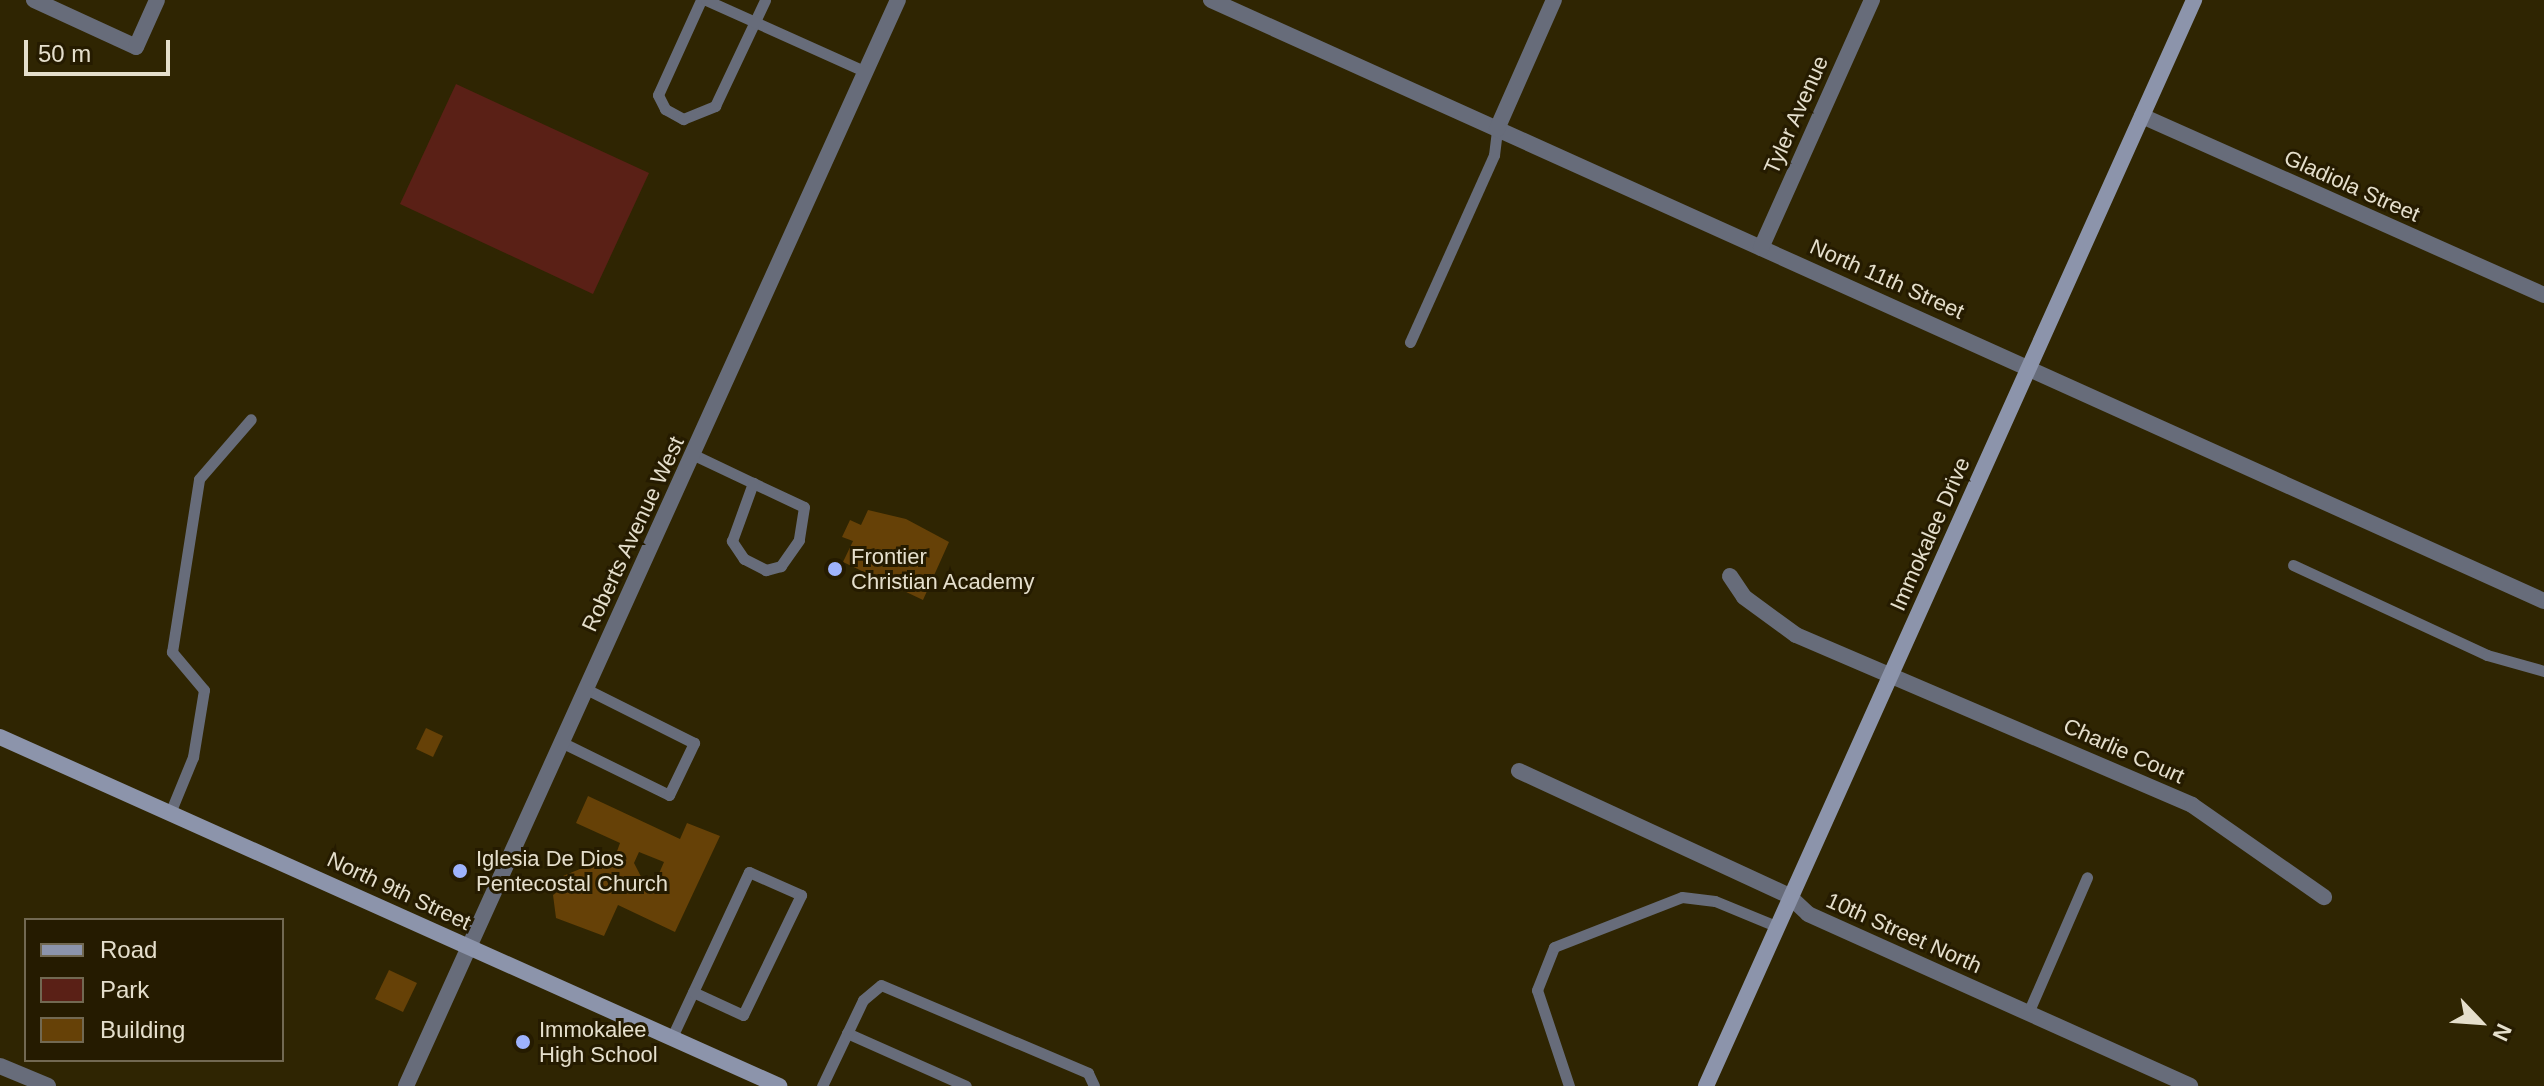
<!DOCTYPE html>
<style>
body{margin:0}
#map{position:relative;width:2544px;height:1086px;overflow:hidden;background:#2f2502;font-family:Arial,sans-serif}
div>[style]{position:absolute}
.green>*{inset:0;background:#5a2016}
.building>*{inset:0;background:#664107}
.lane>*{height:11px;margin:-5.5px;padding:0 5.5px;transform-origin:5.5px;border-radius:5.5px;background:#676c7a}
.street>*{height:16px;margin:-8px;padding:0 8px;transform-origin:8px;border-radius:8px;background:#676c7a}
.secondary>*{height:16px;margin:-8px;padding:0 8px;transform-origin:8px;border-radius:8px;background:#8c94ab}
.dots>*{width:22px;height:22px;translate:-50% -50%;box-sizing:border-box;border:4px solid #251b00;border-radius:50%}
span{translate:-50% -50%;white-space:nowrap;text-align:center;line-height:1.15;-webkit-text-stroke:6px #251b00;paint-order:stroke}
.street-label{font-size:22px;color:#e5dfcc}
.poi-label{font-size:22px;color:#e5dfcc}
.left{translate:0 -50%;text-align:left}
.legend{position:absolute;left:24px;top:918px;width:260px;height:144px;box-sizing:border-box;background:#251b00;border:2px solid #726952;margin:0;padding:10px 14px;list-style:none;font-size:24px;color:#e5dfcc}
.legend li{display:flex;align-items:center;gap:16px;height:40px}
.legend b{width:40px;border:2px solid #726952}
.north{position:absolute;left:2440px;top:982px;width:80px;height:80px;-webkit-text-stroke:6px #251b00;paint-order:stroke;rotate:115deg;font-size:22px;font-weight:700;line-height:32px;text-align:center;color:#e5dfcc}
.north::after{content:'';display:block;margin:auto;width:28px;height:36px;background:#e5dfcc;clip-path:polygon(50% 0,100% 100%,50% 72%,0 100%)}
.scale{position:absolute;left:24px;top:40px;width:146px;height:36px;box-sizing:border-box;border:4px solid #e5dfcc;border-top:0;padding-left:10px;font-size:24px;line-height:28px;white-space:nowrap;color:#e5dfcc;-webkit-text-stroke:6px #251b00;paint-order:stroke}
</style>
<div id="map">
<div class="green">
<div style="clip-path:polygon(456px 84px,649px 173px,593px 294px,400px 204px)"></div>
</div>
<div class="building">
<div style="clip-path:polygon(868px 510px,906px 519px,949px 542px,923px 600px,843px 562px,853px 541px,842px 537px,850px 520px,861px 525px)"></div>
<div style="clip-path:polygon(426px 728px,443px 736px,433px 757px,416px 749px)"></div>
<div style="clip-path:polygon(evenodd,588px 796px,680px 839px,687px 823px,720px 836px,675px 932px,618px 905px,604px 936px,556px 918px,553px 895px,563px 888px,563px 876px,616px 854px,620px 843px,576px 823px,588px 796px,639px 852px,664px 862px,650px 894px,634px 863px,639px 852px)"></div>
<div style="clip-path:polygon(389px 970px,417px 983px,403px 1012px,375px 999px)"></div>
</div>
<div class="lane">
<div style="left:701px;top:0;width:104px;rotate:114.4deg"></div>
<div style="left:658px;top:95px;width:16px;rotate:63deg"></div>
<div style="left:665px;top:109px;width:21px;rotate:29deg"></div>
<div style="left:683px;top:119px;width:35px;rotate:-22deg"></div>
<div style="left:715px;top:106px;width:117px;rotate:-64.7deg"></div>
<div style="left:706px;top:0;width:175px;rotate:24.2deg"></div>
<div style="left:1410px;top:342px;width:205px;rotate:-65.8deg"></div>
<div style="left:1494px;top:155px;width:26px;rotate:-83deg"></div>
<div style="left:694px;top:455px;width:65px;rotate:25.4deg"></div>
<div style="left:753px;top:483px;width:56px;rotate:25.2deg"></div>
<div style="left:804px;top:507px;width:33px;rotate:99deg"></div>
<div style="left:799px;top:540px;width:32px;rotate:125deg"></div>
<div style="left:781px;top:566px;width:16px;rotate:165deg"></div>
<div style="left:766px;top:570px;width:25px;rotate:-153deg"></div>
<div style="left:744px;top:559px;width:22px;rotate:-124deg"></div>
<div style="left:732px;top:541px;width:62px;rotate:-70.1deg"></div>
<div style="left:2293px;top:565px;width:214px;rotate:24.9deg"></div>
<div style="left:2487px;top:655px;width:59px;rotate:15.7deg"></div>
<div style="left:563px;top:743px;width:118px;rotate:26.1deg"></div>
<div style="left:669px;top:795px;width:58px;rotate:-64.3deg"></div>
<div style="left:694px;top:743px;width:121px;rotate:-153.4deg"></div>
<div style="left:170px;top:813px;width:61px;rotate:-67.7deg"></div>
<div style="left:193px;top:757px;width:68px;rotate:-80.7deg"></div>
<div style="left:204px;top:690px;width:50px;rotate:-130.1deg"></div>
<div style="left:172px;top:652px;width:175px;rotate:-81.1deg"></div>
<div style="left:199px;top:479px;width:79px;rotate:-49.1deg"></div>
<div style="left:2028px;top:1013px;width:148px;rotate:-66.5deg"></div>
<div style="left:847px;top:1033px;width:130px;rotate:24deg"></div>
<div style="left:672px;top:1037px;width:182px;rotate:-65deg"></div>
<div style="left:749px;top:872px;width:57px;rotate:23.9deg"></div>
<div style="left:801px;top:895px;width:133px;rotate:115.8deg"></div>
<div style="left:743px;top:1015px;width:55px;rotate:-155.3deg"></div>
<div style="left:822px;top:1086px;width:95px;rotate:-64.5deg"></div>
<div style="left:863px;top:1000px;width:23px;rotate:-40deg"></div>
<div style="left:881px;top:985px;width:225px;rotate:23deg"></div>
<div style="left:1088px;top:1073px;width:14px;rotate:65deg"></div>
<div style="left:1569px;top:1086px;width:101px;rotate:-108.4deg"></div>
<div style="left:1537px;top:990px;width:46px;rotate:-68.4deg"></div>
<div style="left:1554px;top:947px;width:137px;rotate:-21.3deg"></div>
<div style="left:1682px;top:897px;width:33px;rotate:7deg"></div>
<div style="left:1715px;top:901px;width:66px;rotate:22.3deg"></div>
</div>
<div class="street">
<div style="left:34px;top:0;width:112px;rotate:24.7deg"></div>
<div style="left:136px;top:47px;width:51px;rotate:-65.9deg"></div>
<div style="left:1211px;top:0;width:1462px;rotate:24.27deg"></div>
<div style="left:2142px;top:116px;width:440px;rotate:24deg"></div>
<div style="left:1497px;top:129px;width:141px;rotate:-66.2deg"></div>
<div style="left:1761px;top:248px;width:272px;rotate:-65.9deg"></div>
<div style="left:1730px;top:576px;width:25px;rotate:56deg"></div>
<div style="left:1744px;top:597px;width:64px;rotate:36.2deg"></div>
<div style="left:1796px;top:635px;width:431px;rotate:23.2deg"></div>
<div style="left:2192px;top:805px;width:161px;rotate:34.9deg"></div>
<div style="left:1519px;top:771px;width:298px;rotate:24.8deg"></div>
<div style="left:1789px;top:896px;width:26px;rotate:43deg"></div>
<div style="left:1808px;top:914px;width:419px;rotate:24.2deg"></div>
<div style="left:0;top:1066px;width:52px;rotate:22.6deg"></div>
<div style="left:406px;top:1086px;width:1192px;rotate:-65.63deg"></div>
</div>
<div class="secondary">
<div style="left:0;top:737px;width:854px;rotate:24.13deg"></div>
<div style="left:1706px;top:1086px;width:1191px;rotate:-65.8deg"></div>
</div>
<div class="dots">
<div style="left:835px;top:569px;background:#9eb3fd"></div>
<div style="left:460px;top:871px;background:#9eb3fd"></div>
<div style="left:523px;top:1042px;background:#9eb3fd"></div>
</div>
<div class="street-label">
<span style="left:1796px;top:115px;rotate:-66deg">Tyler Avenue</span>
<span style="left:2352px;top:186px;rotate:24deg">Gladiola Street</span>
<span style="left:1887px;top:279px;rotate:24deg">North 11th Street</span>
<span style="left:633px;top:534px;rotate:-65deg">Roberts Avenue West</span>
<span style="left:1930px;top:534px;rotate:-66deg">Immokalee Drive</span>
<span style="left:2124px;top:751px;rotate:24deg">Charlie Court</span>
<span style="left:399px;top:891px;rotate:25deg">North 9th Street</span>
<span style="left:1904px;top:933px;rotate:24deg">10th Street North</span>
</div>
<div class="poi-label">
<span class="left" style="left:851px;top:569px">Frontier<br>Christian Academy</span>
<span class="left" style="left:476px;top:871px">Iglesia De Dios<br>Pentecostal Church</span>
<span class="left" style="left:539px;top:1042px">Immokalee<br>High School</span>
</div>
<ul class="legend">
<li><b style="height:10px;background:#8c94ab"></b>Road</li>
<li><b style="height:22px;background:#5a2016"></b>Park</li>
<li><b style="height:22px;background:#664107"></b>Building</li>
</ul>
<div class="north">N</div>
<div class="scale">50 m</div>
</div>
